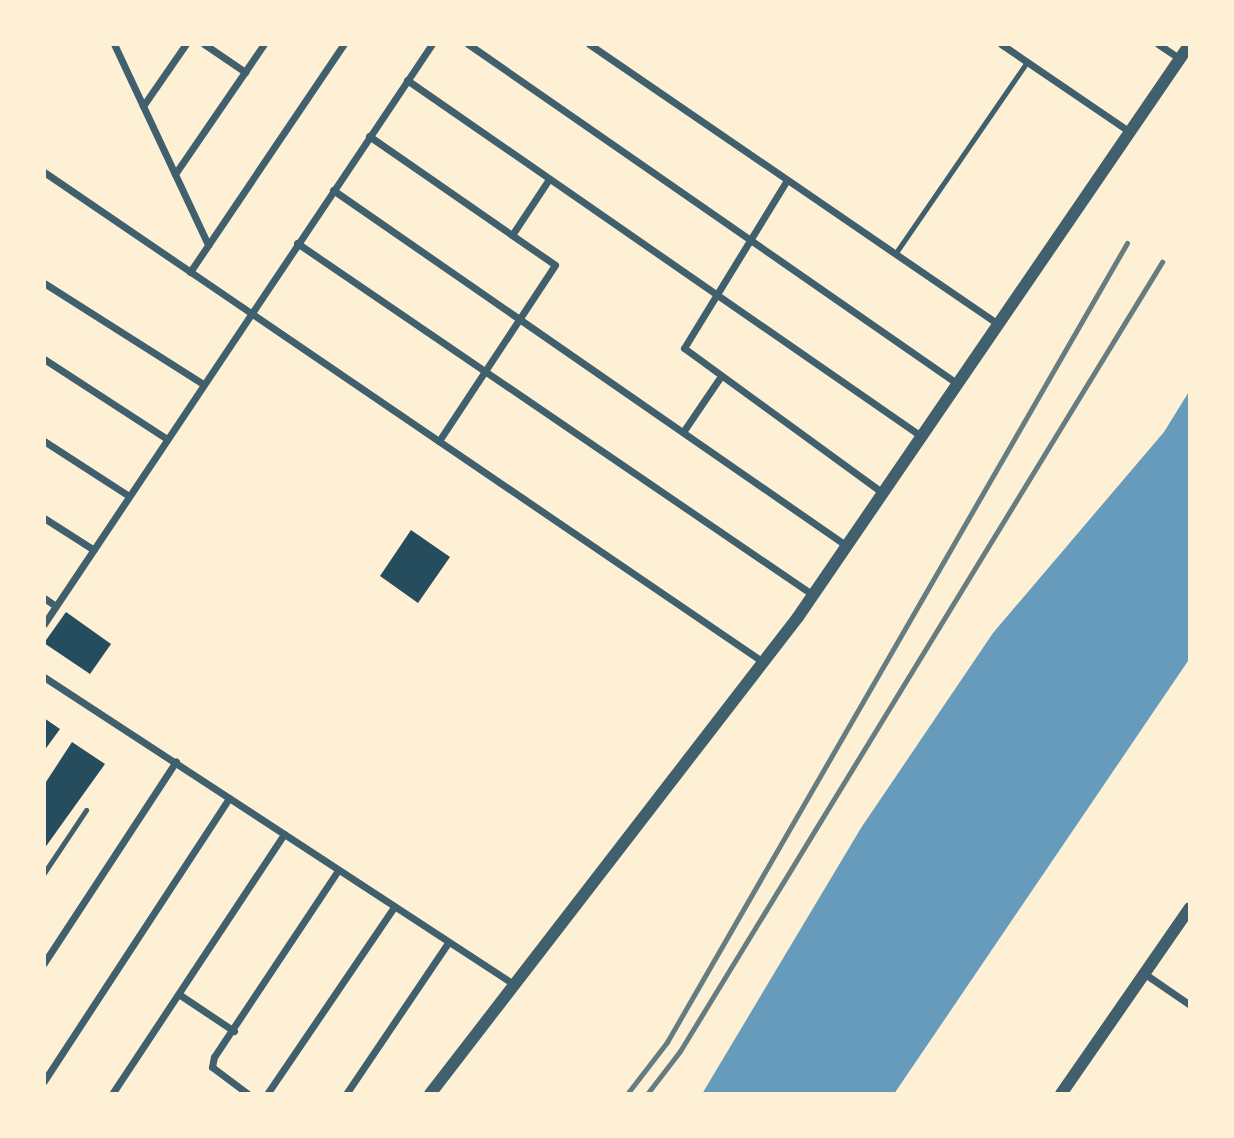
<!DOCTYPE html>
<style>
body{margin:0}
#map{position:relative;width:1234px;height:1138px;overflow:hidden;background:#fdf0d5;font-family:Lato,sans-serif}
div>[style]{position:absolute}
.water>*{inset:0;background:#669bbc}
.building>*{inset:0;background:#264d5e}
.service>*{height:5px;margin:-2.5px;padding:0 2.5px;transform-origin:2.5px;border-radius:2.5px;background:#3f606c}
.minor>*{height:7px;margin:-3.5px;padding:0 3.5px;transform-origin:3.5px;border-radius:3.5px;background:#3f606c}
.tertiary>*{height:12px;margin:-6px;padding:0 6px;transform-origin:6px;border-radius:6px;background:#3f606c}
.rail>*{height:5px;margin:-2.5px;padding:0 2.5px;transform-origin:2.5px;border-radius:2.5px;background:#657d81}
span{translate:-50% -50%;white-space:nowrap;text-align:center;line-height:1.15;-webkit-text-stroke:6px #fdf0d5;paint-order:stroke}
.frame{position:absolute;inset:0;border:46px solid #fdf0d5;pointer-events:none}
</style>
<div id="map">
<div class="water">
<div style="clip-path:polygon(1190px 390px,1190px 658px,894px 1094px,702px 1094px,861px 828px,993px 633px,1164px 432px)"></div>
</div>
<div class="building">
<div style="clip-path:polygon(411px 530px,450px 557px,418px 603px,380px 576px)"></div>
<div style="clip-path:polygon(66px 612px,111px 644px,90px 674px,44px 643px)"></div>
<div style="clip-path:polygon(44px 718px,60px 729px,44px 751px)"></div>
<div style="clip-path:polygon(72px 742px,105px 764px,44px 849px,44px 785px)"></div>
</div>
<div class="service">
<div style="left:895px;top:254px;width:233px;rotate:-55.5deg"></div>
<div style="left:44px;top:873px;width:76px;rotate:-56.3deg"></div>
</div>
<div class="minor">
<div style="left:114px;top:44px;width:222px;rotate:64.9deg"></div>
<div style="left:204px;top:44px;width:50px;rotate:34.3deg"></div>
<div style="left:468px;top:44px;width:596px;rotate:34.76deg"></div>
<div style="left:589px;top:44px;width:496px;rotate:34.4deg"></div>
<div style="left:1001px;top:44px;width:156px;rotate:34.3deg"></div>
<div style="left:1158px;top:44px;width:27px;rotate:34deg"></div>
<div style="left:407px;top:80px;width:625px;rotate:34.71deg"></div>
<div style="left:143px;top:106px;width:75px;rotate:-55.3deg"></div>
<div style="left:369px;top:136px;width:226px;rotate:34.7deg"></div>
<div style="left:555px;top:265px;width:211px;rotate:123.4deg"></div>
<div style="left:44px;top:172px;width:870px;rotate:34.27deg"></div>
<div style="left:175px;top:174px;width:158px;rotate:-55.6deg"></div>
<div style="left:787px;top:180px;width:197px;rotate:121.5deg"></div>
<div style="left:684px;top:348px;width:246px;rotate:36.1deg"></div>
<div style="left:333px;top:190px;width:625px;rotate:34.71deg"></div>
<div style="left:512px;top:235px;width:67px;rotate:-56.5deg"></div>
<div style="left:297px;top:243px;width:625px;rotate:34.3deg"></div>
<div style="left:190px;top:272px;width:275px;rotate:-56deg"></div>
<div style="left:44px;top:283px;width:188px;rotate:32.4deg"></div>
<div style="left:44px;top:359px;width:147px;rotate:33deg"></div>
<div style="left:683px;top:432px;width:64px;rotate:-55.8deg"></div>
<div style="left:44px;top:441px;width:101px;rotate:32.9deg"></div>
<div style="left:44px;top:518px;width:59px;rotate:32.6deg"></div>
<div style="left:44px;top:598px;width:14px;rotate:34deg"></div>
<div style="left:44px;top:624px;width:698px;rotate:-56.22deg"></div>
<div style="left:44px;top:677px;width:559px;rotate:33.18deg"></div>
<div style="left:44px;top:963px;width:241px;rotate:-56.8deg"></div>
<div style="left:1145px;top:974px;width:55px;rotate:34.6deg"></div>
<div style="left:180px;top:995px;width:65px;rotate:33.7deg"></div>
<div style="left:44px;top:1081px;width:338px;rotate:-56.8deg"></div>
<div style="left:112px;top:1094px;width:312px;rotate:-56.5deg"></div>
<div style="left:248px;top:1094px;width:45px;rotate:-143.1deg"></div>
<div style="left:212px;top:1067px;width:10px;rotate:-79deg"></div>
<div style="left:214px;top:1057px;width:222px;rotate:-56.4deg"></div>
<div style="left:267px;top:1094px;width:226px;rotate:-55.8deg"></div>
<div style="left:346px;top:1094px;width:181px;rotate:-56deg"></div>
</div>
<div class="tertiary">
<div style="left:430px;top:1094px;width:602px;rotate:-52.35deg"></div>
<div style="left:798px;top:617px;width:694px;rotate:-55.62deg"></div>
<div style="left:1061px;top:1094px;width:226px;rotate:-55.3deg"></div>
</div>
<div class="rail">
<div style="left:627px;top:1094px;width:66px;rotate:-52.4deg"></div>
<div style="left:667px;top:1042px;width:922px;rotate:-60.07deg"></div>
<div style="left:647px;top:1094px;width:54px;rotate:-52.5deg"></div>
<div style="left:680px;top:1051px;width:925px;rotate:-58.58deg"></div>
</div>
<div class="frame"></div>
</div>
